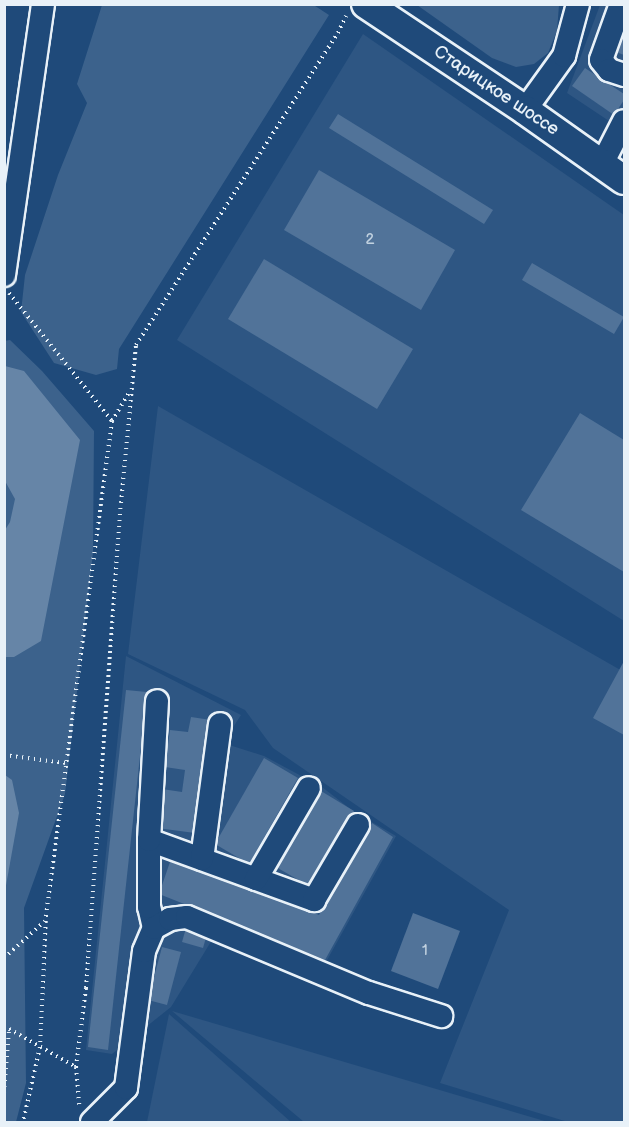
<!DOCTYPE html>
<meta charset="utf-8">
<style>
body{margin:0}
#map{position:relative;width:629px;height:1127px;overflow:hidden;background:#1f4a7a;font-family:"Balsamiq Sans",sans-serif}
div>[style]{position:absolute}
.built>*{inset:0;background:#2e5683}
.green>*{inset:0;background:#3c628c}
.water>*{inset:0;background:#6685a7}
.building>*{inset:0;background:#517399}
.path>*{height:4px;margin-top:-2px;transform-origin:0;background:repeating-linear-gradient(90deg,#e8f1f8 0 1.5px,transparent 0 6px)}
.roads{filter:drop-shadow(2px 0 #e8f1f8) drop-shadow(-2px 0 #e8f1f8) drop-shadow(0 2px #e8f1f8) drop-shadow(0 -2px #e8f1f8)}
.minor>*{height:22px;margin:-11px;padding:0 11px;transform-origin:11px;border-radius:11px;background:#1f4a7a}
.major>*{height:28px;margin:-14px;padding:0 14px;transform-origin:14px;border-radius:14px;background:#1f4a7a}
span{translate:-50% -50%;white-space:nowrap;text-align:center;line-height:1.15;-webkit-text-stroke:5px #1f4a7a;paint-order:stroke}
.number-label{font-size:15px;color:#c2d2e0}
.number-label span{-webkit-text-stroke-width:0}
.street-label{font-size:18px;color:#e8f1f8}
.frame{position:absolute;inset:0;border:6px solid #e8f1f8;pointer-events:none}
</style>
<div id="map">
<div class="built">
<div style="clip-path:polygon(600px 5px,624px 5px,624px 131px,567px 93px)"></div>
<div style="clip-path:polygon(363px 34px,624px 215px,624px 621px,177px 340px)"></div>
<div style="clip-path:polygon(158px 406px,624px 672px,624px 1122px,568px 1122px,440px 1083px,509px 910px,273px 748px,245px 710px,128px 654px)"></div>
<div style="clip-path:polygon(126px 656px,241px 715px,223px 743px,264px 756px,322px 787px,353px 811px,396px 836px,326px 962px,223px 922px,171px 1007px,112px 1054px,86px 1050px)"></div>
<div style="clip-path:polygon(172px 1011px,548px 1122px,304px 1122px)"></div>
<div style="clip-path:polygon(169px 1014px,291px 1122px,147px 1122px)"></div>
</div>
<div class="green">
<div style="clip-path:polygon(312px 4px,329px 15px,119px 349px,117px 369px,96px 375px,54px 363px,21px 312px,25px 275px,58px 175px,87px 103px,77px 84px,102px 5px)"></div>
<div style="clip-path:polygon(559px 5px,557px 31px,548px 53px,534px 64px,516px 67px,492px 58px,417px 5px)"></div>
<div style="clip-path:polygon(10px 340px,42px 371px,94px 431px,93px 553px,65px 794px,24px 908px,26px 1083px,16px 1122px,5px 1122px,4px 341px)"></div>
</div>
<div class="water">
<div style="clip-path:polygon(5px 366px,24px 371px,80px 440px,41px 641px,14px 657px,4px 657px,5px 530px,10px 522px,15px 499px,5px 481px)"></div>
<div style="clip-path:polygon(5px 775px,12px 780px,19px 813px,5px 891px)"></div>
</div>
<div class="building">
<div style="clip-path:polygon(624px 28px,624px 55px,616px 52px)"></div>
<div style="clip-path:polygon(585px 68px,624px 94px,624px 100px,614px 115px,572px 86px)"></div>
<div style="clip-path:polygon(338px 114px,493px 210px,484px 224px,329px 128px)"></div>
<div style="clip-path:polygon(319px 170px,455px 250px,421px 310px,284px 230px)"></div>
<div style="clip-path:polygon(264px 259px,413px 349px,377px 409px,228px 319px)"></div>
<div style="clip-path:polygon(532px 263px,624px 317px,614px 334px,522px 280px)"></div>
<div style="clip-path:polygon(580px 413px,624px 440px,624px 572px,521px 510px)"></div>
<div style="clip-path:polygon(624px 661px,624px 735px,593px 718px)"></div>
<div style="clip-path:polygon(126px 690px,147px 692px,108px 1050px,88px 1047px)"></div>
<div style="clip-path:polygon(191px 717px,211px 720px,195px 833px,157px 828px,162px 789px,182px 792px,185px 770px,165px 767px,170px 730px,188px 732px)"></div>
<div style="clip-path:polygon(264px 758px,298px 778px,249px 864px,215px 844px)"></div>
<div style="clip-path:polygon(321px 791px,354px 811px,309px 886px,276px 867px)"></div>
<div style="clip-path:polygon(372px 823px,393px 837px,325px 960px,159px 894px,171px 859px,319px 915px)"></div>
<div style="clip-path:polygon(413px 913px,460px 931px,438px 989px,391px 971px)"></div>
<div style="clip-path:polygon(186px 928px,207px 934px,203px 948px,182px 942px)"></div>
<div style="clip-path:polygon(162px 947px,181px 952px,167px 1005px,148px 1000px)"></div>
</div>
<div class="path">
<div style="left:9px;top:293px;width:164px;rotate:51.2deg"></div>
<div style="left:112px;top:421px;width:498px;rotate:97.6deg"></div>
<div style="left:46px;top:915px;width:132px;rotate:92.6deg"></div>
<div style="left:40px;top:1047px;width:77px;rotate:102.8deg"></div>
<div style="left:112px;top:421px;width:35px;rotate:-59deg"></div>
<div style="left:4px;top:755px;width:63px;rotate:7.4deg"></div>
<div style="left:4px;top:958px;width:55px;rotate:-42.1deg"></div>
<div style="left:4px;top:1026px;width:83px;rotate:29.7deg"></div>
<div style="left:76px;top:1067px;width:80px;rotate:-82.8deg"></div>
<div style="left:86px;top:988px;width:486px;rotate:-85.9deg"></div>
<div style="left:121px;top:503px;width:159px;rotate:-84.6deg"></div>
<div style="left:136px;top:345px;width:372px;rotate:-57.1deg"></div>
<div style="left:338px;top:33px;width:19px;rotate:-65deg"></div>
<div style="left:76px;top:1067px;width:38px;rotate:85deg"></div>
<div style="left:4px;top:1093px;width:62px;rotate:-85.4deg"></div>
</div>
<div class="roads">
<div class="minor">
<div style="left:621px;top:4px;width:59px;rotate:109.7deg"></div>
<div style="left:601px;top:60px;width:13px;rotate:51deg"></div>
<div style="left:609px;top:70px;width:16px;rotate:18deg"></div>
<div style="left:525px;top:110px;width:67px;rotate:-54.2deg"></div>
<div style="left:564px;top:56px;width:54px;rotate:-74.9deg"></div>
<div style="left:602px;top:164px;width:48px;rotate:-62.9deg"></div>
<div style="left:4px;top:275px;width:274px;rotate:-81.8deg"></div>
<div style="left:149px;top:840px;width:176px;rotate:20deg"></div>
<div style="left:314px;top:900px;width:87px;rotate:-59.6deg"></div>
<div style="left:202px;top:859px;width:136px;rotate:-82.4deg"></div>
<div style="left:256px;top:879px;width:105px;rotate:-59.8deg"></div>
<div style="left:154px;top:928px;width:22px;rotate:-103deg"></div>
<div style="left:149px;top:907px;width:67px;rotate:-90deg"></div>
<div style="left:149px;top:840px;width:139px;rotate:-86.7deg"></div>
<div style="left:92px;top:1122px;width:48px;rotate:-45deg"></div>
<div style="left:126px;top:1088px;width:138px;rotate:-82.5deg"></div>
<div style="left:144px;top:951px;width:25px;rotate:-67deg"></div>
<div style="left:154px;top:928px;width:18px;rotate:-29deg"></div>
<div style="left:170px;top:919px;width:17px;rotate:-7deg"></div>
<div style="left:187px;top:917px;width:197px;rotate:22.7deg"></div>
<div style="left:369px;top:993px;width:76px;rotate:17.7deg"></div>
</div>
<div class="major">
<div style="left:366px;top:4px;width:191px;rotate:33.7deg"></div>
<div style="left:525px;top:110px;width:121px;rotate:35.3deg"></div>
</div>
</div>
<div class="number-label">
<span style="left:370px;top:240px">2</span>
<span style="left:425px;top:951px">1</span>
</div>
<div class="street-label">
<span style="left:496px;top:91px;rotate:34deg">Старицкое шоссе</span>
</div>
<div class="frame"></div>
</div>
